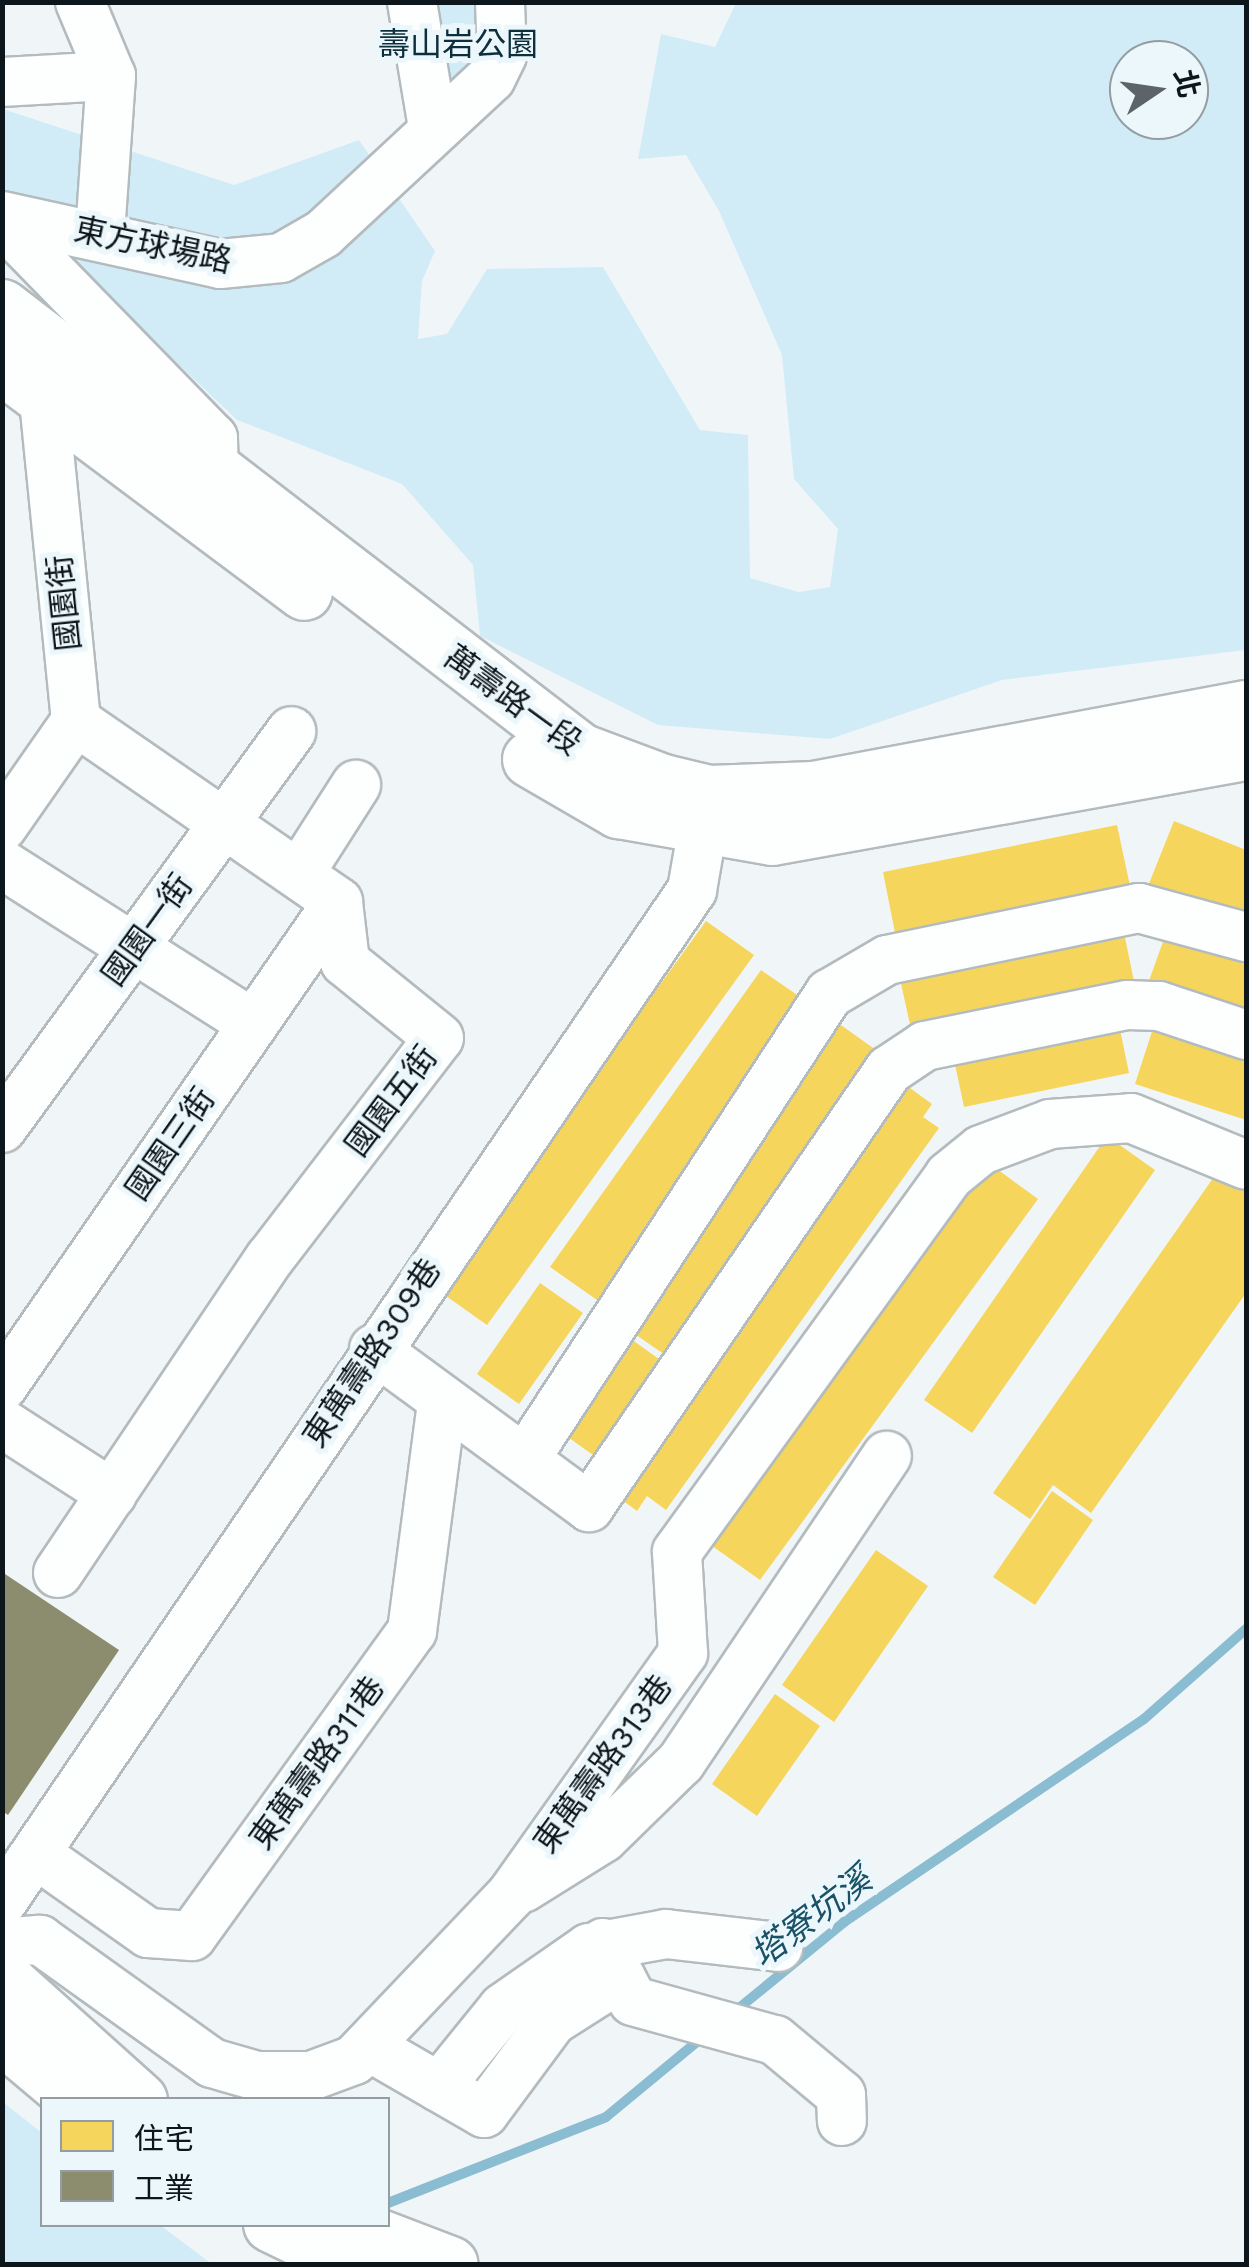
<!DOCTYPE html>
<meta charset="utf-8">
<style>
body{margin:0}
#map{position:relative;width:1249px;height:2267px;overflow:hidden;background:#f0f6f8;font-family:"Work Sans","Noto Sans TC",sans-serif}
div>[style]{position:absolute}
.green>*{inset:0;background:#d2ecf7}
.homes>*{inset:0;background:#f6d55c}
.industry>*{inset:0;background:#8c8c6e}
.stream>*{height:10px;margin:-5px;padding:0 5px;transform-origin:5px;border-radius:5px;background:#8abcd2}
.roads{filter:drop-shadow(2px 0 #b3bbbe) drop-shadow(-2px 0 #b3bbbe) drop-shadow(0 2px #b3bbbe) drop-shadow(0 -2px #b3bbbe)}
.minor>*{height:48px;margin:-24px;padding:0 24px;transform-origin:24px;border-radius:24px;background:#fdfefe}
.major>*{height:55px;margin:-27.5px;padding:0 27.5px;transform-origin:27.5px;border-radius:27.5px;background:#fdfefe}
span{translate:-50% -50%;white-space:nowrap;text-align:center;line-height:1.15;-webkit-text-stroke:10px #ecf7fc;paint-order:stroke}
.park-label{font-size:32px;color:#0d2e3b}
.street-label{font-size:32px;color:#0d161b}
.water-label{font-size:35px;color:#195167;font-style:italic}
.frame{position:absolute;inset:0;border:5px solid #0d161b;pointer-events:none}
.legend{position:absolute;left:40px;top:2097px;width:350px;height:130px;box-sizing:border-box;background:#ecf7fc;border:2px solid #939da2;margin:0;padding:12px 18px;list-style:none;font-size:30px;color:#0d161b}
.legend li{display:flex;align-items:center;gap:20px;height:50px}
.legend b{width:50px;border:2px solid #939da2}
.north{position:absolute;left:1109px;top:40px;width:100px;height:100px;box-sizing:border-box;background:#ecf7fc;border:2px solid #939da2;border-radius:50%;rotate:77deg;font-size:28px;font-weight:700;line-height:40px;text-align:center;color:#0d161b}
.north::after{content:'';display:block;margin:auto;width:35px;height:45px;background:#5c6468;clip-path:polygon(50% 0,100% 100%,50% 72%,0 100%)}
</style>
<div id="map">
<div class="green">
<div style="clip-path:polygon(390px 3px,497px 3px,503px 28px,449px 115px)"></div>
<div style="clip-path:polygon(evenodd,736px 3px,1246px 3px,1246px 650px,1002px 680px,830px 739px,658px 725px,480px 636px,473px 565px,402px 484px,237px 420px,3px 198px,3px 109px,234px 185px,359px 140px,435px 251px,422px 281px,418px 339px,447px 334px,487px 269px,603px 267px,700px 430px,748px 435px,750px 578px,799px 592px,830px 587px,838px 529px,794px 479px,782px 355px,719px 211px,686px 155px,638px 159px,661px 34px,715px 47px,736px 3px,1129px 60px,1189px 60px,1189px 120px,1129px 120px,1129px 60px)"></div>
<div style="clip-path:polygon(3px 2102px,42px 2133px,42px 2224px,160px 2225px,212px 2264px,3px 2264px)"></div>
</div>
<div class="homes">
<div style="clip-path:polygon(1174px 821px,1246px 850px,1246px 926px,1148px 886px)"></div>
<div style="clip-path:polygon(1117px 825px,1133px 900px,898px 948px,883px 872px)"></div>
<div style="clip-path:polygon(706px 921px,754px 955px,487px 1325px,439px 1291px)"></div>
<div style="clip-path:polygon(1170px 922px,1246px 950px,1246px 1029px,1145px 992px)"></div>
<div style="clip-path:polygon(1122px 923px,1136px 991px,913px 1038px,898px 970px)"></div>
<div style="clip-path:polygon(761px 970px,809px 1003px,597px 1300px,550px 1267px)"></div>
<div style="clip-path:polygon(1117px 1015px,1129px 1073px,964px 1107px,952px 1050px)"></div>
<div style="clip-path:polygon(1157px 1016px,1246px 1045px,1246px 1120px,1135px 1084px)"></div>
<div style="clip-path:polygon(838px 1023px,883px 1055px,671px 1359px,626px 1328px)"></div>
<div style="clip-path:polygon(903px 1083px,932px 1104px,923px 1117px,939px 1128px,666px 1510px,647px 1496px,637px 1511px,611px 1492px)"></div>
<div style="clip-path:polygon(1107px 1136px,1155px 1170px,972px 1433px,924px 1400px)"></div>
<div style="clip-path:polygon(986px 1161px,1038px 1199px,760px 1580px,708px 1543px)"></div>
<div style="clip-path:polygon(1218px 1171px,1246px 1191px,1246px 1293px,1091px 1513px,1053px 1485px,1030px 1519px,993px 1493px)"></div>
<div style="clip-path:polygon(540px 1283px,583px 1313px,519px 1404px,477px 1374px)"></div>
<div style="clip-path:polygon(624px 1334px,666px 1364px,600px 1460px,558px 1430px)"></div>
<div style="clip-path:polygon(1052px 1491px,1093px 1520px,1035px 1605px,993px 1577px)"></div>
<div style="clip-path:polygon(876px 1550px,928px 1586px,834px 1722px,782px 1685px)"></div>
<div style="clip-path:polygon(775px 1694px,820px 1726px,757px 1816px,712px 1784px)"></div>
</div>
<div class="industry">
<div style="clip-path:polygon(2px 1572px,119px 1650px,8px 1815px,2px 1811px)"></div>
</div>
<div class="stream">
<div style="left:733px;top:2013px;width:144px;rotate:-39.3deg"></div>
<div style="left:844px;top:1922px;width:362px;rotate:-34.1deg"></div>
<div style="left:1144px;top:1719px;width:136px;rotate:-41.4deg"></div>
<div style="left:388px;top:2203px;width:234px;rotate:-21.5deg"></div>
<div style="left:606px;top:2117px;width:127px;rotate:-39.6deg"></div>
</div>
<div class="roads">
<div class="minor">
<div style="left:80px;top:2px;width:80px;rotate:67.3deg"></div>
<div style="left:111px;top:76px;width:156px;rotate:94deg"></div>
<div style="left:412px;top:2px;width:127px;rotate:80.5deg"></div>
<div style="left:2px;top:82px;width:109px;rotate:-3.2deg"></div>
<div style="left:2px;top:216px;width:223px;rotate:12.4deg"></div>
<div style="left:220px;top:264px;width:61px;rotate:-5.6deg"></div>
<div style="left:281px;top:258px;width:48px;rotate:-29.7deg"></div>
<div style="left:323px;top:234px;width:229px;rotate:-42.9deg"></div>
<div style="left:491px;top:78px;width:25px;rotate:-64deg"></div>
<div style="left:502px;top:55px;width:53px;rotate:-92.2deg"></div>
<div style="left:2px;top:222px;width:302px;rotate:45.7deg"></div>
<div style="left:213px;top:438px;width:44px;rotate:88.7deg"></div>
<div style="left:2px;top:827px;width:129px;rotate:-55.1deg"></div>
<div style="left:76px;top:721px;width:324px;rotate:-95.7deg"></div>
<div style="left:44px;top:399px;width:29px;rotate:-52deg"></div>
<div style="left:2px;top:864px;width:298px;rotate:32.5deg"></div>
<div style="left:299px;top:874px;width:106px;rotate:-57.4deg"></div>
<div style="left:2px;top:1128px;width:491px;rotate:-53.9deg"></div>
<div style="left:374px;top:1349px;width:267px;rotate:36.3deg"></div>
<div style="left:589px;top:1507px;width:530px;rotate:-55.53deg"></div>
<div style="left:889px;top:1070px;width:43px;rotate:-33.7deg"></div>
<div style="left:925px;top:1046px;width:206px;rotate:-11.5deg"></div>
<div style="left:1127px;top:1005px;width:32px;rotate:2deg"></div>
<div style="left:1159px;top:1006px;width:92px;rotate:18.4deg"></div>
<div style="left:2px;top:1387px;width:590px;rotate:-55.29deg"></div>
<div style="left:2px;top:1423px;width:131px;rotate:32.8deg"></div>
<div style="left:525px;top:1459px;width:556px;rotate:-56.82deg"></div>
<div style="left:829px;top:994px;width:67px;rotate:-30.4deg"></div>
<div style="left:887px;top:960px;width:257px;rotate:-11.7deg"></div>
<div style="left:1139px;top:908px;width:111px;rotate:15.2deg"></div>
<div style="left:58px;top:1573px;width:380px;rotate:-56.1deg"></div>
<div style="left:270px;top:1258px;width:277px;rotate:-52.5deg"></div>
<div style="left:439px;top:1038px;width:121px;rotate:-141deg"></div>
<div style="left:345px;top:962px;width:60px;rotate:-96.7deg"></div>
<div style="left:338px;top:902px;width:318px;rotate:-145.4deg"></div>
<div style="left:36px;top:1854px;width:137px;rotate:35.2deg"></div>
<div style="left:148px;top:1933px;width:44px;rotate:3.9deg"></div>
<div style="left:192px;top:1936px;width:376px;rotate:-54.2deg"></div>
<div style="left:412px;top:1631px;width:231px;rotate:-82.5deg"></div>
<div style="left:523px;top:1888px;width:94px;rotate:-32deg"></div>
<div style="left:603px;top:1838px;width:109px;rotate:-44.3deg"></div>
<div style="left:681px;top:1762px;width:369px;rotate:-56.1deg"></div>
<div style="left:2px;top:1902px;width:1225px;rotate:-55.71deg"></div>
<div style="left:692px;top:890px;width:98px;rotate:-80.1deg"></div>
<div style="left:2px;top:1943px;width:38px;rotate:-5deg"></div>
<div style="left:40px;top:1940px;width:211px;rotate:35.6deg"></div>
<div style="left:212px;top:2063px;width:47px;rotate:16.1deg"></div>
<div style="left:257px;top:2076px;width:54px"></div>
<div style="left:311px;top:2076px;width:46px;rotate:-20.4deg"></div>
<div style="left:354px;top:2060px;width:228px;rotate:-46.4deg"></div>
<div style="left:511px;top:1895px;width:297px;rotate:-54.6deg"></div>
<div style="left:683px;top:1653px;width:101px;rotate:-93.4deg"></div>
<div style="left:677px;top:1552px;width:464px;rotate:-54.1deg"></div>
<div style="left:949px;top:1176px;width:41px;rotate:-39.1deg"></div>
<div style="left:981px;top:1150px;width:74px;rotate:-20.6deg"></div>
<div style="left:1050px;top:1124px;width:81px;rotate:-4.2deg"></div>
<div style="left:1131px;top:1118px;width:124px;rotate:22.2deg"></div>
<div style="left:603px;top:1943px;width:65px;rotate:62.7deg"></div>
<div style="left:633px;top:2001px;width:147px;rotate:15.4deg"></div>
<div style="left:775px;top:2040px;width:86px;rotate:39.8deg"></div>
<div style="left:841px;top:2095px;width:26px;rotate:88deg"></div>
<div style="left:368px;top:2046px;width:134px;rotate:30deg"></div>
<div style="left:484px;top:2113px;width:114px;rotate:-53.5deg"></div>
<div style="left:552px;top:2021px;width:75px;rotate:-32.4deg"></div>
<div style="left:439px;top:2087px;width:102px;rotate:-51deg"></div>
<div style="left:503px;top:2008px;width:105px;rotate:-34.9deg"></div>
<div style="left:589px;top:1948px;width:78px;rotate:-10.3deg"></div>
<div style="left:666px;top:1934px;width:113px;rotate:6.6deg"></div>
</div>
<div class="major">
<div style="left:2px;top:307px;width:729px;rotate:37.53deg"></div>
<div style="left:580px;top:751px;width:89px;rotate:20.5deg"></div>
<div style="left:663px;top:782px;width:47px;rotate:13.4deg"></div>
<div style="left:709px;top:793px;width:104px;rotate:-2.2deg"></div>
<div style="left:813px;top:789px;width:441px;rotate:-10.6deg"></div>
<div style="left:2px;top:366px;width:377px;rotate:36.8deg"></div>
<div style="left:530px;top:759px;width:102px;rotate:30.1deg"></div>
<div style="left:618px;top:810px;width:156px;rotate:9.9deg"></div>
<div style="left:772px;top:837px;width:482px;rotate:-10.2deg"></div>
<div style="left:2px;top:1977px;width:184px;rotate:41.9deg"></div>
<div style="left:2px;top:2036px;width:99px;rotate:40.1deg"></div>
<div style="left:271px;top:2224px;width:92px;rotate:25.7deg"></div>
<div style="left:345px;top:2224px;width:112px;rotate:20.9deg"></div>
</div>
</div>
<div class="park-label">
<span style="left:458px;top:44px">壽山岩公園</span>
</div>
<div class="street-label">
<span style="left:153px;top:245px;rotate:12deg">東方球場路</span>
<span style="left:64px;top:603px;rotate:-96deg">國園街</span>
<span style="left:513px;top:700px;rotate:36deg">萬壽路一段</span>
<span style="left:147px;top:930px;rotate:-54deg">國園一街</span>
<span style="left:391px;top:1101px;rotate:-53deg">國園五街</span>
<span style="left:170px;top:1144px;rotate:-55deg">國園三街</span>
<span style="left:372px;top:1353px;rotate:-56deg">東萬壽路309巷</span>
<span style="left:317px;top:1763px;rotate:-54deg">東萬壽路311巷</span>
<span style="left:603px;top:1764px;rotate:-54deg">東萬壽路313巷</span>
</div>
<div class="water-label">
<span style="left:811px;top:1917px;rotate:-37deg">塔寮坑溪</span>
</div>
<div class="frame"></div>
<ul class="legend">
<li><b style="height:28px;background:#f6d55c"></b>住宅</li>
<li><b style="height:28px;background:#8c8c6e"></b>工業</li>
</ul>
<div class="north">北</div>
</div>
